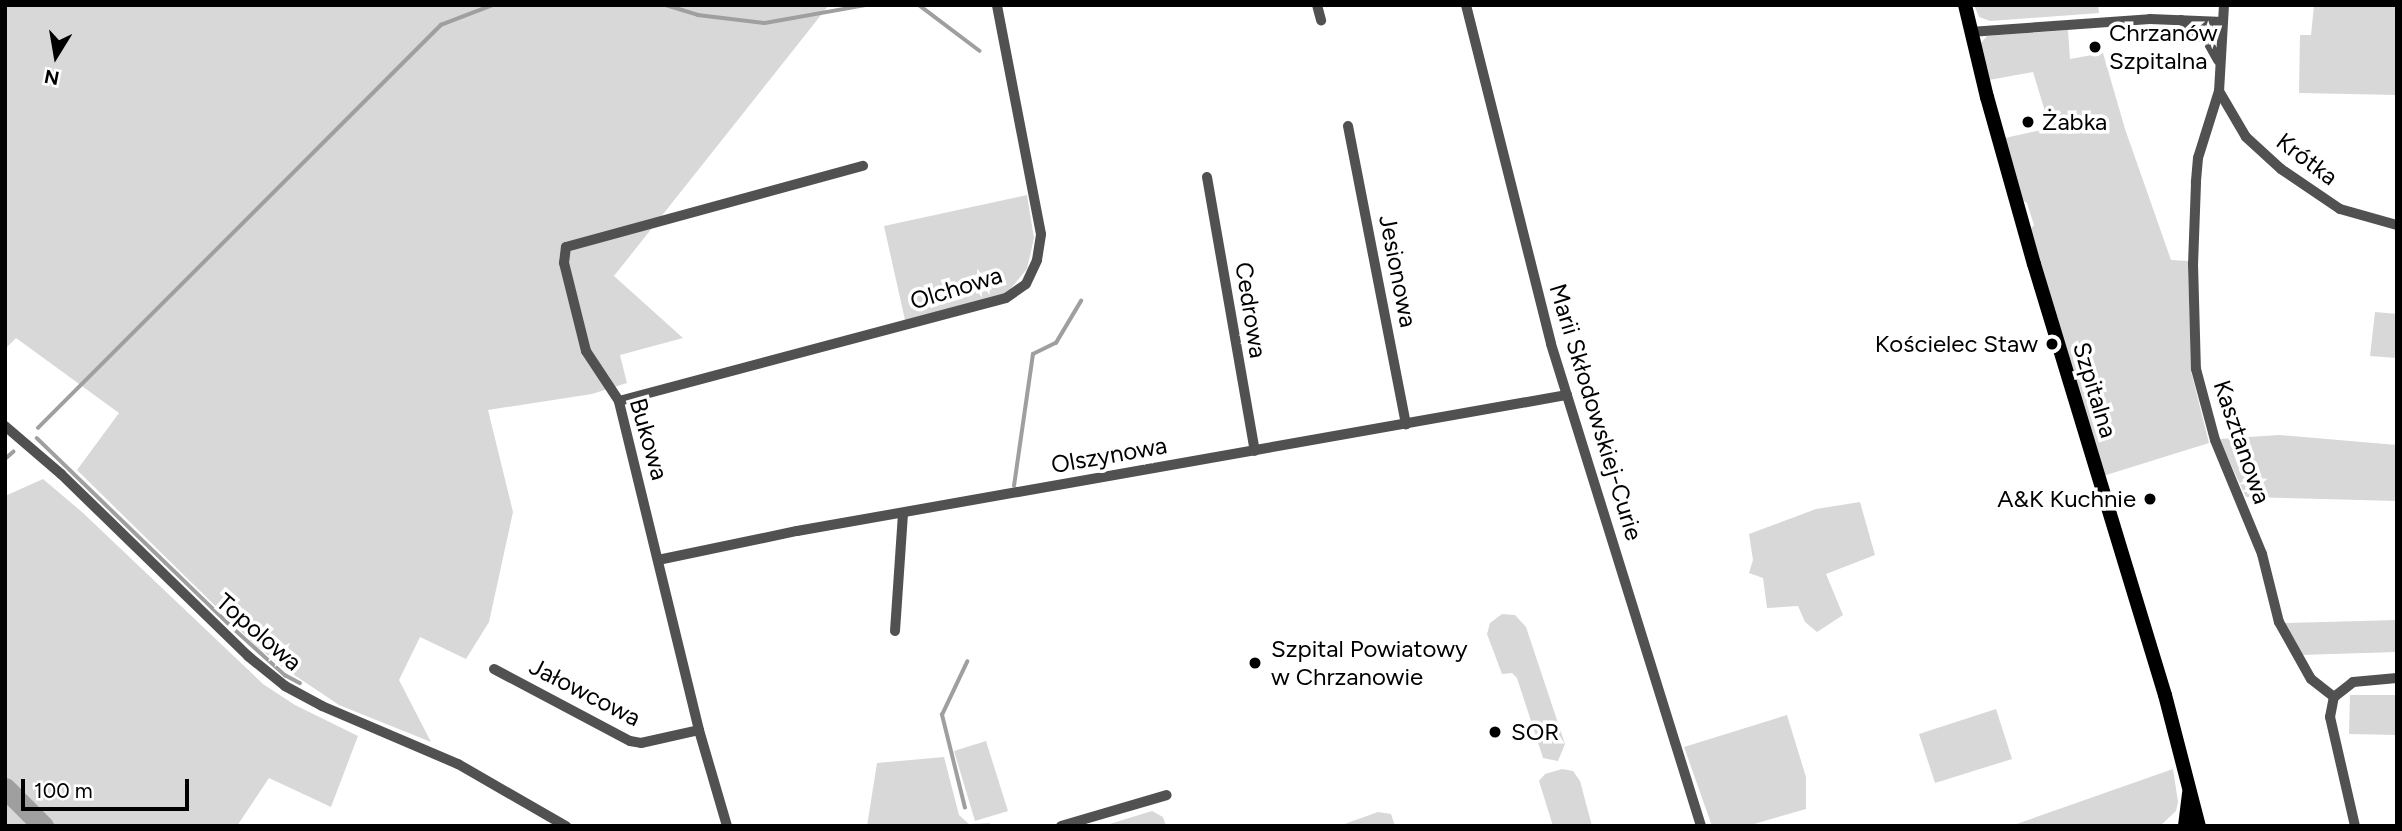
<!DOCTYPE html>
<meta charset="utf-8">
<style>
body{margin:0}
#map{position:relative;width:2402px;height:831px;overflow:hidden;background:#fff;font-family:Figtree,sans-serif}
div>[style]{position:absolute}
.green>*{inset:0;background:#d8d8d8}
.stream>*{height:3.5px;margin:-1.75px;padding:0 1.75px;transform-origin:1.75px;border-radius:1.75px;background:#9f9f9f}
.river>*{height:21px;margin:-10.5px;padding:0 10.5px;transform-origin:10.5px;border-radius:10.5px;background:#9f9f9f}
.minor>*{height:10px;margin:-5px;padding:0 5px;transform-origin:5px;border-radius:5px;background:#515151}
.major>*{height:14px;margin:-7px;padding:0 7px;transform-origin:7px;border-radius:7px;background:#000}
.dots>*{width:19px;height:19px;translate:-50% -50%;box-sizing:border-box;border:4px solid #fff;border-radius:50%}
span{translate:-50% -50%;white-space:nowrap;text-align:center;line-height:1.15;-webkit-text-stroke:7px #fff;paint-order:stroke}
.poi-label{font-size:24px;color:#000}
.left{translate:0 -50%;text-align:left}
.right{translate:-100% -50%;text-align:right}
.street-label{font-size:24px;color:#000}
.frame{position:absolute;inset:0;border:7px solid #000;pointer-events:none}
.north{position:absolute;left:21px;top:21px;width:70px;height:70px;-webkit-text-stroke:5px #fff;paint-order:stroke;rotate:191deg;font-size:19px;font-weight:700;line-height:28px;text-align:center;color:#000}
.north::after{content:'';display:block;margin:auto;width:24px;height:32px;background:#000;clip-path:polygon(50% 0,100% 100%,50% 72%,0 100%)}
.scale{position:absolute;left:21px;top:779px;width:168px;height:32px;box-sizing:border-box;border:4px solid #000;border-top:0;padding-left:9px;font-size:21px;line-height:24px;white-space:nowrap;color:#000;-webkit-text-stroke:5px #fff;paint-order:stroke}
</style>
<div id="map">
<div class="green">
<div style="clip-path:polygon(5px 5px,829px 5px,614px 276px,683px 338px,620px 355px,627px 383px,592px 394px,488px 410px,513px 512px,489px 622px,466px 659px,420px 637px,399px 680px,431px 742px,339px 705px,281px 666px,254px 644px,77px 470px,119px 413px,16px 338px,5px 349px)"></div>
<div style="clip-path:polygon(1974px 5px,2098px 5px,2099px 13px,1990px 21px,1979px 17px)"></div>
<div style="clip-path:polygon(2314px 5px,2397px 5px,2397px 95px,2299px 93px,2300px 35px,2311px 35px)"></div>
<div style="clip-path:polygon(2068px 30px,2070px 59px,2103px 53px,2125px 129px,2171px 260px,2188px 261px,2191px 371px,2209px 443px,2103px 476px,2031px 229px,2034px 225px,2027px 203px,2022px 200px,2005px 138px,2050px 128px,2033px 72px,1989px 80px,1980px 44px,1987px 36px)"></div>
<div style="clip-path:polygon(1027px 195px,1034px 238px,1027px 269px,1006px 294px,905px 320px,884px 226px)"></div>
<div style="clip-path:polygon(2375px 312px,2397px 314px,2397px 358px,2370px 356px)"></div>
<div style="clip-path:polygon(2279px 435px,2397px 445px,2397px 501px,2246px 497px,2219px 439px)"></div>
<div style="clip-path:polygon(43px 479px,82px 512px,263px 684px,295px 705px,358px 736px,331px 807px,269px 778px,237px 826px,47px 826px,5px 781px,5px 496px)"></div>
<div style="clip-path:polygon(1860px 502px,1875px 555px,1826px 574px,1843px 615px,1817px 632px,1805px 622px,1798px 606px,1767px 608px,1763px 578px,1749px 573px,1753px 560px,1749px 534px,1816px 509px)"></div>
<div style="clip-path:polygon(1502px 614px,1515px 615px,1526px 627px,1565px 744px,1558px 761px,1543px 758px,1517px 678px,1512px 673px,1502px 674px,1487px 634px,1490px 623px)"></div>
<div style="clip-path:polygon(2397px 620px,2397px 652px,2300px 655px,2284px 623px)"></div>
<div style="clip-path:polygon(2350px 695px,2397px 695px,2397px 735px,2349px 734px)"></div>
<div style="clip-path:polygon(1996px 709px,2012px 759px,1935px 783px,1919px 734px)"></div>
<div style="clip-path:polygon(1787px 715px,1806px 777px,1806px 809px,1747px 826px,1712px 826px,1684px 747px)"></div>
<div style="clip-path:polygon(986px 741px,1008px 811px,975px 821px,954px 751px)"></div>
<div style="clip-path:polygon(944px 757px,959px 815px,969px 824px,990px 823px,990px 826px,867px 826px,877px 763px)"></div>
<div style="clip-path:polygon(1562px 769px,1573px 771px,1580px 781px,1592px 826px,1553px 826px,1539px 781px,1545px 774px)"></div>
<div style="clip-path:polygon(2173px 769px,2178px 802px,2176px 811px,2160px 826px,2011px 826px)"></div>
<div style="clip-path:polygon(5px 794px,37px 826px,5px 826px)"></div>
<div style="clip-path:polygon(1152px 811px,1163px 817px,1166px 826px,1103px 826px)"></div>
<div style="clip-path:polygon(1378px 812px,1391px 814px,1395px 826px,1339px 826px)"></div>
</div>
<div class="stream">
<div style="left:666px;top:5px;width:34px;rotate:17deg"></div>
<div style="left:698px;top:15px;width:67px;rotate:6.8deg"></div>
<div style="left:765px;top:23px;width:103px;rotate:-10.1deg"></div>
<div style="left:919px;top:5px;width:76px;rotate:37deg"></div>
<div style="left:38px;top:428px;width:570px;rotate:-45deg"></div>
<div style="left:441px;top:25px;width:56px;rotate:-21deg"></div>
<div style="left:37px;top:438px;width:272px;rotate:44.1deg"></div>
<div style="left:232px;top:627px;width:72px;rotate:42.2deg"></div>
<div style="left:285px;top:675px;width:17px;rotate:28deg"></div>
<div style="left:5px;top:459px;width:11px;rotate:-41deg"></div>
<div style="left:1014px;top:486px;width:133px;rotate:-81.8deg"></div>
<div style="left:1033px;top:354px;width:25px;rotate:-26deg"></div>
<div style="left:1056px;top:343px;width:49px;rotate:-59.2deg"></div>
<div style="left:965px;top:808px;width:96px;rotate:-103.9deg"></div>
<div style="left:942px;top:715px;width:59px;rotate:-64.7deg"></div>
</div>
<div class="river">
<div style="left:5px;top:788px;width:54px;rotate:45deg"></div>
</div>
<div class="minor">
<div style="left:1317px;top:5px;width:16px;rotate:75deg"></div>
<div style="left:1466px;top:5px;width:349px;rotate:75.9deg"></div>
<div style="left:1551px;top:344px;width:505px;rotate:72.71deg"></div>
<div style="left:2224px;top:5px;width:86px;rotate:93.3deg"></div>
<div style="left:2219px;top:91px;width:70px;rotate:107.4deg"></div>
<div style="left:2198px;top:158px;width:25px;rotate:95deg"></div>
<div style="left:2196px;top:183px;width:81px;rotate:92.1deg"></div>
<div style="left:2193px;top:264px;width:105px;rotate:88.4deg"></div>
<div style="left:2196px;top:369px;width:73px;rotate:75deg"></div>
<div style="left:2215px;top:440px;width:123px;rotate:67.6deg"></div>
<div style="left:2262px;top:554px;width:70px;rotate:76deg"></div>
<div style="left:2279px;top:622px;width:65px;rotate:60.7deg"></div>
<div style="left:2311px;top:679px;width:29px;rotate:38deg"></div>
<div style="left:2181px;top:20px;width:35px;rotate:39deg"></div>
<div style="left:2208px;top:42px;width:21px;rotate:61deg"></div>
<div style="left:1970px;top:32px;width:180px;rotate:-4.1deg"></div>
<div style="left:2150px;top:19px;width:73px;rotate:2.4deg"></div>
<div style="left:2219px;top:91px;width:53px;rotate:59.6deg"></div>
<div style="left:2246px;top:137px;width:47px;rotate:42.4deg"></div>
<div style="left:2281px;top:169px;width:71px;rotate:34.1deg"></div>
<div style="left:2340px;top:209px;width:59px;rotate:15.7deg"></div>
<div style="left:1348px;top:126px;width:304px;rotate:79deg"></div>
<div style="left:1207px;top:177px;width:278px;rotate:80.1deg"></div>
<div style="left:619px;top:401px;width:400px;rotate:-14.9deg"></div>
<div style="left:1006px;top:298px;width:24px;rotate:-35deg"></div>
<div style="left:1026px;top:284px;width:26px;rotate:-65deg"></div>
<div style="left:1037px;top:260px;width:26px;rotate:-81deg"></div>
<div style="left:1041px;top:234px;width:233px;rotate:-100.9deg"></div>
<div style="left:5px;top:426px;width:74px;rotate:40.6deg"></div>
<div style="left:61px;top:474px;width:261px;rotate:44.2deg"></div>
<div style="left:248px;top:656px;width:48px;rotate:39deg"></div>
<div style="left:285px;top:686px;width:42px;rotate:28.4deg"></div>
<div style="left:322px;top:706px;width:148px;rotate:23.1deg"></div>
<div style="left:458px;top:764px;width:125px;rotate:29.9deg"></div>
<div style="left:658px;top:560px;width:142px;rotate:-11.8deg"></div>
<div style="left:797px;top:531px;width:782px;rotate:-10.02deg"></div>
<div style="left:895px;top:631px;width:116px;rotate:-86.1deg"></div>
<div style="left:494px;top:669px;width:154px;rotate:27.9deg"></div>
<div style="left:630px;top:741px;width:11px;rotate:10deg"></div>
<div style="left:641px;top:743px;width:59px;rotate:-12.6deg"></div>
<div style="left:727px;top:826px;width:100px;rotate:-106.3deg"></div>
<div style="left:699px;top:730px;width:339px;rotate:-103.7deg"></div>
<div style="left:619px;top:401px;width:60px;rotate:-123.4deg"></div>
<div style="left:586px;top:351px;width:91px;rotate:-104deg"></div>
<div style="left:564px;top:263px;width:16px;rotate:-83deg"></div>
<div style="left:566px;top:247px;width:308px;rotate:-15.3deg"></div>
<div style="left:1061px;top:826px;width:110px;rotate:-16.3deg"></div>
<div style="left:2355px;top:826px;width:112px;rotate:-102.9deg"></div>
<div style="left:2330px;top:717px;width:20px;rotate:-79deg"></div>
<div style="left:2334px;top:697px;width:24px;rotate:-38deg"></div>
<div style="left:2353px;top:682px;width:44px;rotate:-5.2deg"></div>
</div>
<div class="major">
<div style="left:1965px;top:5px;width:95px;rotate:76.6deg"></div>
<div style="left:1987px;top:97px;width:173px;rotate:74.3deg"></div>
<div style="left:2034px;top:264px;width:450px;rotate:73.1deg"></div>
<div style="left:2165px;top:695px;width:135px;rotate:75.5deg"></div>
<div style="left:2185px;top:826px;width:33px;rotate:-83deg"></div>
</div>
<div class="dots">
<div style="left:2095px;top:47px;background:#000"></div>
<div style="left:2028px;top:122px;background:#000"></div>
<div style="left:2052px;top:344px;background:#000"></div>
<div style="left:2150px;top:499px;background:#000"></div>
<div style="left:1255px;top:663px;background:#000"></div>
<div style="left:1495px;top:732px;background:#000"></div>
</div>
<div class="poi-label">
<span class="left" style="left:2109px;top:47px">Chrzanów<br>Szpitalna</span>
<span class="left" style="left:2042px;top:122px">Żabka</span>
<span class="right" style="left:2038px;top:344px">Kościelec Staw</span>
<span class="right" style="left:2136px;top:499px">A&amp;K Kuchnie</span>
<span class="left" style="left:1271px;top:663px">Szpital Powiatowy<br>w Chrzanowie</span>
<span class="left" style="left:1511px;top:732px">SOR</span>
</div>
<div class="street-label">
<span style="left:2307px;top:159px;rotate:37deg">Krótka</span>
<span style="left:1398px;top:271px;rotate:79deg">Jesionowa</span>
<span style="left:956px;top:288px;rotate:-17deg">Olchowa</span>
<span style="left:1251px;top:310px;rotate:81deg">Cedrowa</span>
<span style="left:2095px;top:390px;rotate:73deg">Szpitalna</span>
<span style="left:1596px;top:412px;rotate:73deg">Marii Skłodowskiej-Curie</span>
<span style="left:649px;top:439px;rotate:74deg">Bukowa</span>
<span style="left:2242px;top:442px;rotate:71deg">Kasztanowa</span>
<span style="left:1109px;top:455px;rotate:-10deg">Olszynowa</span>
<span style="left:259px;top:632px;rotate:41deg">Topolowa</span>
<span style="left:585px;top:692px;rotate:27deg">Jałowcowa</span>
</div>
<div class="frame"></div>
<div class="north">N</div>
<div class="scale">100 m</div>
</div>
